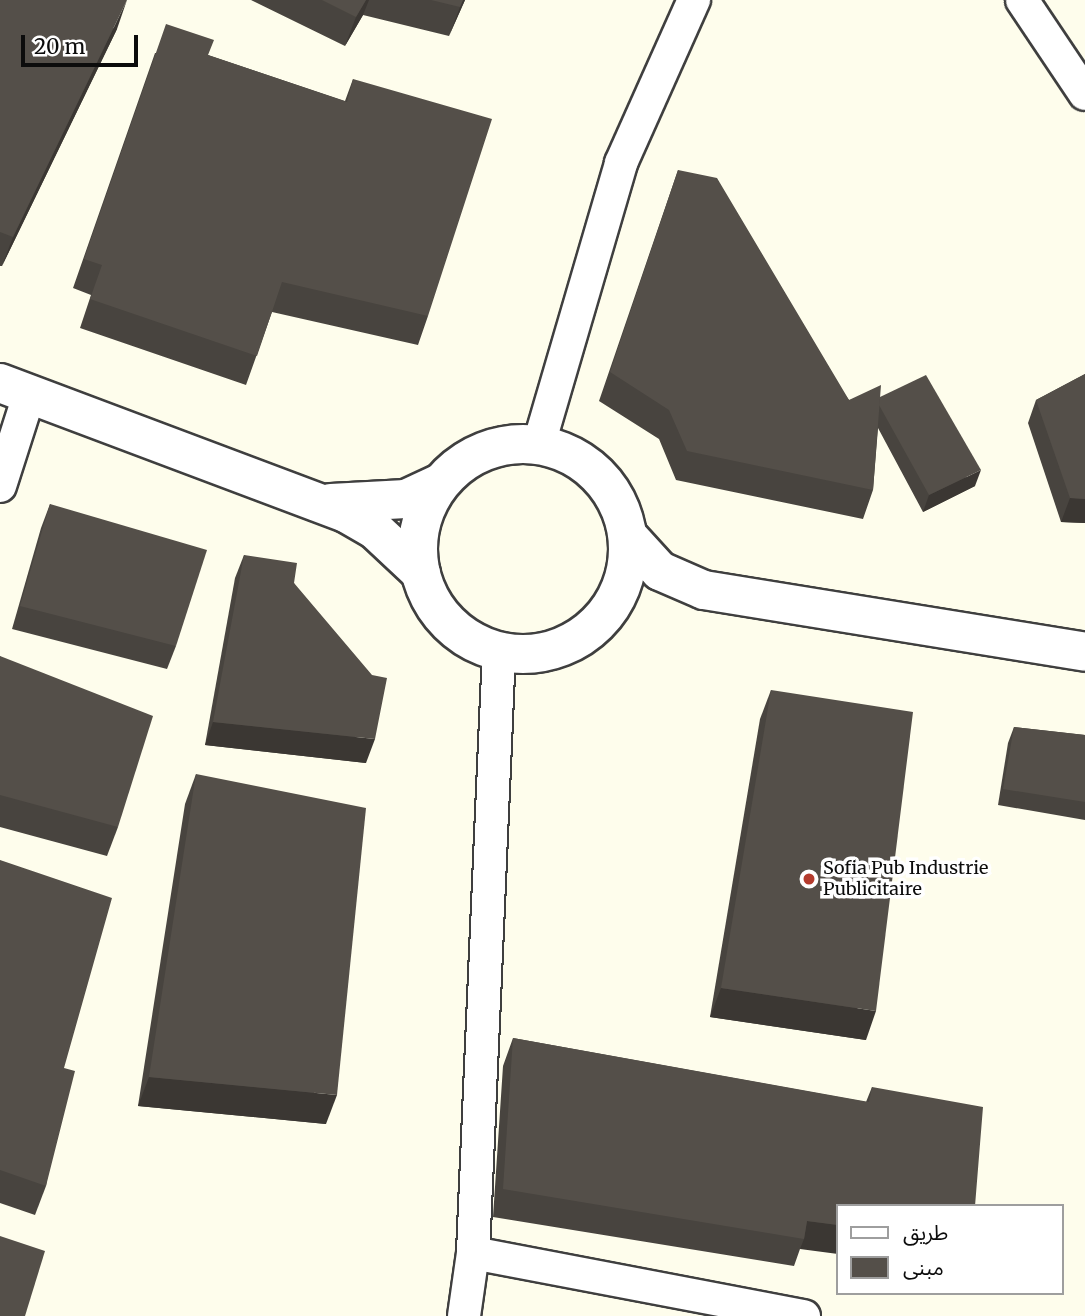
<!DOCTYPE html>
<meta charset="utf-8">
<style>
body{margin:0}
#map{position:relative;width:1085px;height:1316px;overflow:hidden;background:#fefdec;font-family:Merriweather,"Noto Sans Arabic",serif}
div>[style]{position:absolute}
.roads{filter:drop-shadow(2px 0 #3f3f3f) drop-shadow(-2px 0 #3f3f3f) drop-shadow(0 2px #3f3f3f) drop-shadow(0 -2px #3f3f3f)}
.minor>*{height:32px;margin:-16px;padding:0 16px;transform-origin:16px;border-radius:16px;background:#fff}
.tertiary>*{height:38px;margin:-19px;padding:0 19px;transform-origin:19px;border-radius:19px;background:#fff}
.tertiary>.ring{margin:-19px;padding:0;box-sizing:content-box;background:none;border:38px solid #fff;border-radius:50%}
.wall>*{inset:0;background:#48443f}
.shaded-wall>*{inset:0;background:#3b3733}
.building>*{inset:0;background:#544f49}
.dots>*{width:19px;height:19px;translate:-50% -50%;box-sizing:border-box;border:4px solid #fff;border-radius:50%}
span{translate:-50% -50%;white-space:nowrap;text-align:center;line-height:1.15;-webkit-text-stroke:7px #fff;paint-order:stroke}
.poi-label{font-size:18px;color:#0c0c0c}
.left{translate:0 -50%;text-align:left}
.legend{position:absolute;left:836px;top:1204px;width:228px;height:91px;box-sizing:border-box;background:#fff;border:2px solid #9e9e9e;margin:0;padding:9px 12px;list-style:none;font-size:21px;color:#0c0c0c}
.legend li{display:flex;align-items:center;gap:14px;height:35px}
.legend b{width:35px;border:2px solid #9e9e9e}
.scale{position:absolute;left:21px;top:35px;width:117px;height:32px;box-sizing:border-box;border:4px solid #0c0c0c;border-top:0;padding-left:9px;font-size:21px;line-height:24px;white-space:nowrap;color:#0c0c0c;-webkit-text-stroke:5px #fff;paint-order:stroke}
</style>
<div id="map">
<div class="roads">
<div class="minor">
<div style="left:1022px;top:0;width:113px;rotate:56.2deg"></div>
<div style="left:539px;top:444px;width:293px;rotate:-73.7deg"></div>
<div style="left:621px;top:163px;width:179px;rotate:-65.9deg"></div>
<div style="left:0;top:486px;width:96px;rotate:-72.3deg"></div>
<div style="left:473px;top:1253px;width:337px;rotate:10.8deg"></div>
<div style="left:464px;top:1316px;width:64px;rotate:-81.9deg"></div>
<div style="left:473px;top:1253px;width:603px;rotate:-87.53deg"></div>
</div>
<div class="tertiary">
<div style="left:0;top:383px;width:370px;rotate:20.6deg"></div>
<div style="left:346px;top:513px;width:32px;rotate:30deg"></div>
<div style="left:374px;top:529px;width:64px;rotate:43.1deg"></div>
<div class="ring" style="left:418px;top:444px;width:172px;height:172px"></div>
<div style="left:331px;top:503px;width:75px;rotate:-3.1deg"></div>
<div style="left:406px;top:499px;width:38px;rotate:-25deg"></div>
<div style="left:628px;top:536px;width:47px;rotate:47.6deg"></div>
<div style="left:660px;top:571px;width:48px;rotate:23.4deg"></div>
<div style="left:704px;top:590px;width:386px;rotate:9.2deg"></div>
</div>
</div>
<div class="wall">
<div style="clip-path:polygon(0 0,117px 29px,2px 266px,0 266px)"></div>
<div style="clip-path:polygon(251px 0,465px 0,449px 36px,363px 15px,345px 46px)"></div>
<div style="clip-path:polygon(155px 53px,208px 55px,345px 101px,353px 79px,428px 316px,418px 345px,272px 312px,246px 385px,80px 328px,91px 295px,73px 288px)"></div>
<div style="clip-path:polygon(678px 170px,849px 400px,880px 397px,975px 486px,923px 512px,878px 428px,873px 490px,863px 519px,676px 480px,659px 439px,599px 401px)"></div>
<div style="clip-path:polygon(1085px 374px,1085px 523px,1061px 522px,1028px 423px,1036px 400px)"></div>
<div style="clip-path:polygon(50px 504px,176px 646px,167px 669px,12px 629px,41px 528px)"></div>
<div style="clip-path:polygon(244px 555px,294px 583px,366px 763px,205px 745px,235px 578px)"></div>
<div style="clip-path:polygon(0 656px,118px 827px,107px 856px,0 827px)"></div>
<div style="clip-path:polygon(771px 690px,866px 1040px,710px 1017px,760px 719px)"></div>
<div style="clip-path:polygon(1014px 727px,1085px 735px,1085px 820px,998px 805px,1008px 743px)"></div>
<div style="clip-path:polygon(196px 774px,326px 1124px,138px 1106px,185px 804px)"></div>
<div style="clip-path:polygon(0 860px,64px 1068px,46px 1186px,35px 1215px,0 1203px)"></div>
<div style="clip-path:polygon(513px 1038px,866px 1102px,872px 1087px,975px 1206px,800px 1249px,794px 1266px,493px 1217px,503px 1066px)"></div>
</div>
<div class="shaded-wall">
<div style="clip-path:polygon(127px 0,117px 29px,2px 266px,13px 237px)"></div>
<div style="clip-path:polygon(366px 0,369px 0,363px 15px,345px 46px,356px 17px)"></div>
<div style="clip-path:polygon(463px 0,465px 0,449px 36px,460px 7px)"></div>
<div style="clip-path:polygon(981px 470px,975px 486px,923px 512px,929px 495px)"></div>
<div style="clip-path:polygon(1070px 498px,1085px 499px,1085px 523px,1061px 522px)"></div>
<div style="clip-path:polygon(213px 722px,375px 739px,366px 763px,205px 745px)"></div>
<div style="clip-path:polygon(721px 988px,876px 1011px,866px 1040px,710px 1017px)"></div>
<div style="clip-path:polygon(149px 1077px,337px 1095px,326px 1124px,138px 1106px)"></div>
<div style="clip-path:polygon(807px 1221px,838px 1225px,838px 1254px,800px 1249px,804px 1239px)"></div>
</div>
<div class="building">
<div style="clip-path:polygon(0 0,127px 0,13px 237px,0 232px)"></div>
<div style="clip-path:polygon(322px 0,366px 0,356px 17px)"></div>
<div style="clip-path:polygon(431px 0,463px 0,460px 7px)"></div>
<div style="clip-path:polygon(166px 24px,214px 40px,208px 55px,347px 102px,353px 79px,492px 119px,428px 316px,282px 282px,257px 356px,90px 299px,102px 265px,84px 259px)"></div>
<div style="clip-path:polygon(678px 170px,717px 178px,849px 400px,881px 385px,873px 490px,687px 451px,669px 410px,610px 372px)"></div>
<div style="clip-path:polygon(1085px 374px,1085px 499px,1070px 498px,1036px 400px)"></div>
<div style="clip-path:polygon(926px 375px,981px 470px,929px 495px,879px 405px,880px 397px)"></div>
<div style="clip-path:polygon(50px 504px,207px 550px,176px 646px,20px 606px)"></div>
<div style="clip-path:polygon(244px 555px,297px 563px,294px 583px,372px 675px,387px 678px,375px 739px,213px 722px)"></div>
<div style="clip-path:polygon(0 656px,153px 716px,118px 827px,0 795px)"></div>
<div style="clip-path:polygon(771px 690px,913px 712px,876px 1011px,721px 988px)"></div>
<div style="clip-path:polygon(1014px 727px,1085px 735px,1085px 802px,1003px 789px)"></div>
<div style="clip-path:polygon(196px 774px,366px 808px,337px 1095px,149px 1077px)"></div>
<div style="clip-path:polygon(0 860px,112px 898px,64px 1068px,75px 1071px,46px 1186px,0 1170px)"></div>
<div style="clip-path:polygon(513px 1038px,869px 1102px,872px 1087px,983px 1107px,975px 1206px,838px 1206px,838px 1225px,807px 1221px,804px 1239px,503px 1189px)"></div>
<div style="clip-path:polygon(0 1236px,45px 1251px,25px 1316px,0 1316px)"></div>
</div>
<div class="dots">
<div style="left:809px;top:879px;background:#b43b2d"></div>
</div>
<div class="poi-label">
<span class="left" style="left:823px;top:879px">Sofia Pub Industrie<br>Publicitaire</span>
</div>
<ul class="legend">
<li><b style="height:9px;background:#fff"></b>طريق</li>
<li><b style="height:19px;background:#544f49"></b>مبنى</li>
</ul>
<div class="scale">20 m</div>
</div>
